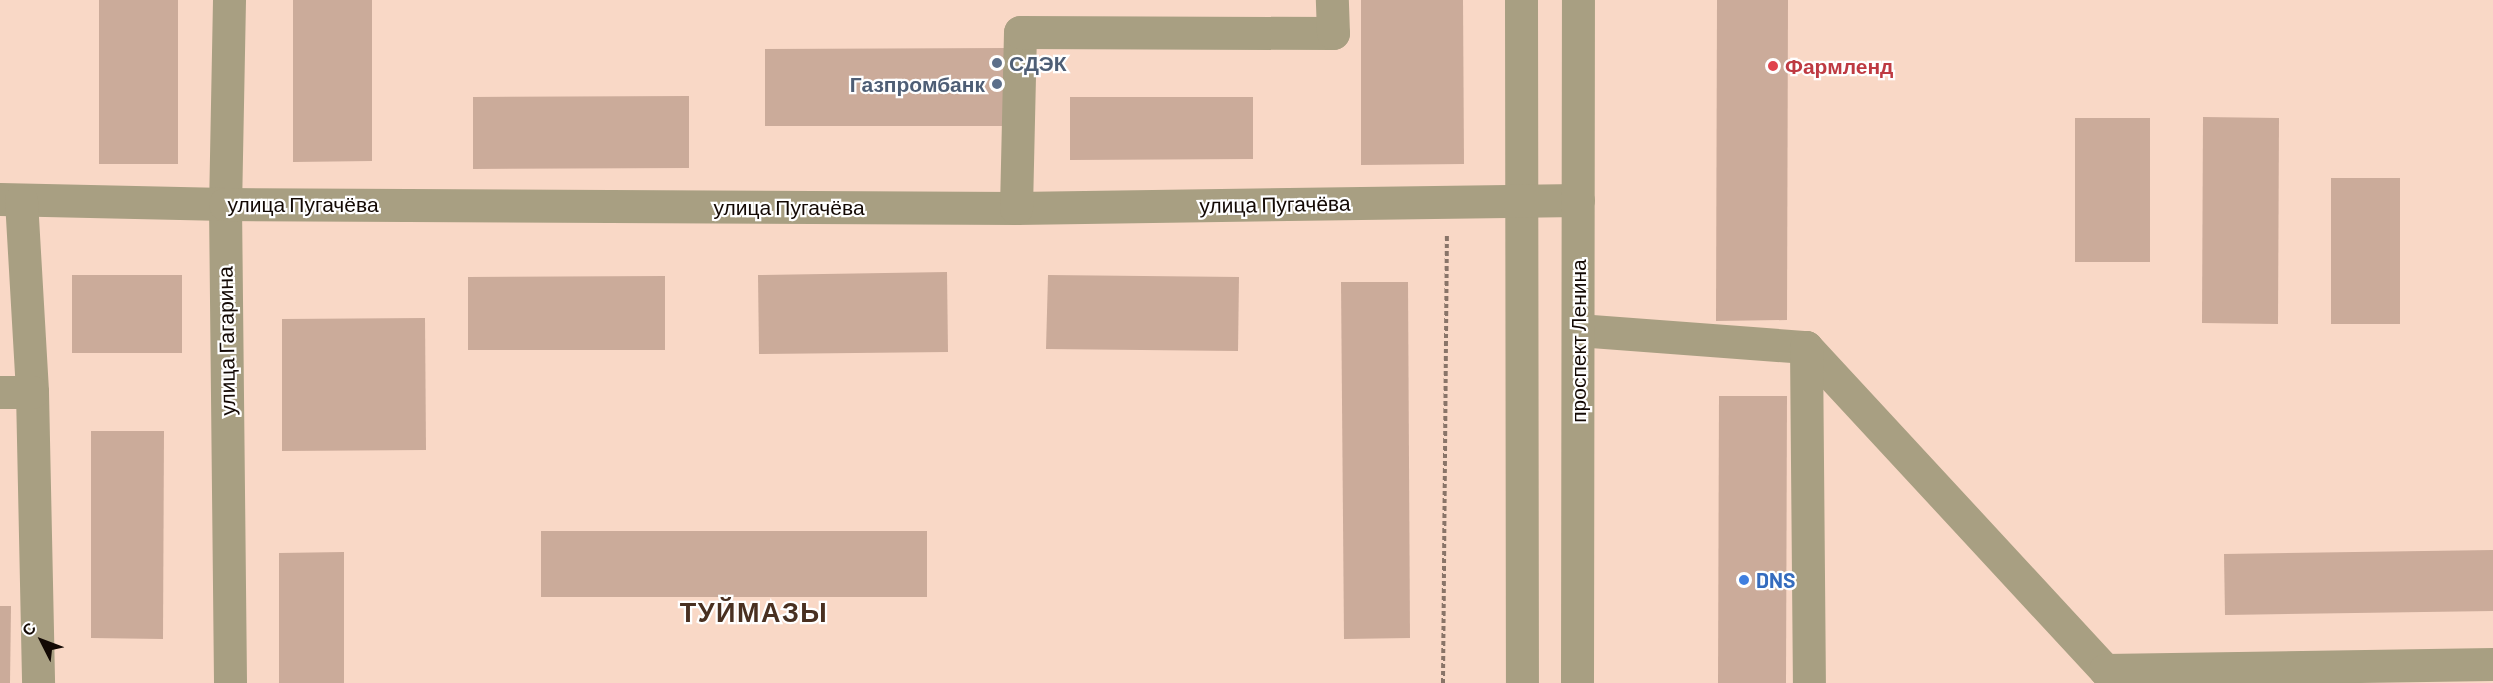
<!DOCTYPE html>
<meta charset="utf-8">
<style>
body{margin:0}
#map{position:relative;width:2493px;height:683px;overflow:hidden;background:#f9d8c6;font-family:Barlow,sans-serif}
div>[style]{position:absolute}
.building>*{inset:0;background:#cbab9a}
.path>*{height:4px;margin-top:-2px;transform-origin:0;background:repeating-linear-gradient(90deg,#897468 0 4.5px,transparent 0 7.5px)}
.minor>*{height:33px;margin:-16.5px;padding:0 16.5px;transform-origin:16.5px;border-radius:16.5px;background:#a89f82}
.dots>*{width:16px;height:16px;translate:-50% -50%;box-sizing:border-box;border:3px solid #fff;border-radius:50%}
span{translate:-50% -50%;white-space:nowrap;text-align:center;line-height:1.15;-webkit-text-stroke:4.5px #fff;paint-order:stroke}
.service-label{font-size:21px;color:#4e5e75;font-weight:700}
.left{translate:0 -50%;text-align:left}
.right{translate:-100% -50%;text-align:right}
.health-label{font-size:21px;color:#be3a42;font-weight:700}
.street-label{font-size:21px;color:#130904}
.shop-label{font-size:21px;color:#366cbe;font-weight:700}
.district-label{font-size:27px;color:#493021;font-weight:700;letter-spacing:1.5px}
.north{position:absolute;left:12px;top:611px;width:60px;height:60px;-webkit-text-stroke:4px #fff;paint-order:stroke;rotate:312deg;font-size:16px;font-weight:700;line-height:24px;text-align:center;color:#130904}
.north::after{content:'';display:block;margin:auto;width:21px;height:27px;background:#130904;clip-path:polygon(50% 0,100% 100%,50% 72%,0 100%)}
</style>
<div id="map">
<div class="building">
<div style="clip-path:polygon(99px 0,178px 0,178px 164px,99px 164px)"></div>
<div style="clip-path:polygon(293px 0,372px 0,372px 161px,293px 162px)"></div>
<div style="clip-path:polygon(1361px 0,1463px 0,1464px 164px,1361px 165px)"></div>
<div style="clip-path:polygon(1717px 0,1788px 0,1787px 320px,1716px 321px)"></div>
<div style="clip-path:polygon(1007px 48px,1008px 126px,765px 126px,765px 49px)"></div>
<div style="clip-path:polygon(689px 96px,689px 168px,473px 169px,473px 97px)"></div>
<div style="clip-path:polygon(1070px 97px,1253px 97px,1253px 159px,1070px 160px)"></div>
<div style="clip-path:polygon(2203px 117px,2279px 118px,2278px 324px,2202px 323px)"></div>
<div style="clip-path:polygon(2075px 118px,2150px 118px,2150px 262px,2075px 262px)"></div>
<div style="clip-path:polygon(2331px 178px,2400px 178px,2400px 324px,2331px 324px)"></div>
<div style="clip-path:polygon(947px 272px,948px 352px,759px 354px,758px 275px)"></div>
<div style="clip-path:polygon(72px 275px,182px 275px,182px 353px,72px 353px)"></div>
<div style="clip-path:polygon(1048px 275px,1239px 277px,1238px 351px,1046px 349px)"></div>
<div style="clip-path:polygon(665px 276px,665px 350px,468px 350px,468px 277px)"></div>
<div style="clip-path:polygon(1341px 282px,1408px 282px,1410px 638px,1344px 639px)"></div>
<div style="clip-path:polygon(425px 318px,426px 450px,282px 451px,282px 319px)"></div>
<div style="clip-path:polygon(1719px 396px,1787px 396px,1786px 683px,1718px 683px)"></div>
<div style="clip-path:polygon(91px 431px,164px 431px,163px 639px,91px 638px)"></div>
<div style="clip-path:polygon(541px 531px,927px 531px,927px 597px,541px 597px)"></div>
<div style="clip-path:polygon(2493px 550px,2493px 611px,2225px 615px,2224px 554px)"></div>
<div style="clip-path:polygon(344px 552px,344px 683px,279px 683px,279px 553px)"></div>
<div style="clip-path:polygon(0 606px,11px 606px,10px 683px,0 683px)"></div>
</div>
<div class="path">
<div style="left:1443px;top:683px;width:448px;rotate:-89.5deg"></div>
</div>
<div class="minor">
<div style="left:229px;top:0;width:204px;rotate:91.1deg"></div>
<div style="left:225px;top:204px;width:479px;rotate:89.4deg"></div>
<div style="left:1521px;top:0;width:683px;rotate:89.92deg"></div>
<div style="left:0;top:199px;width:225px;rotate:1.3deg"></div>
<div style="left:225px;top:204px;width:791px;rotate:0.29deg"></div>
<div style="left:1016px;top:208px;width:562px;rotate:-0.82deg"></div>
<div style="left:21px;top:200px;width:192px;rotate:86.7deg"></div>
<div style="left:32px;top:392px;width:291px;rotate:88.8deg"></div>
<div style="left:1016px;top:208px;width:176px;rotate:-88.7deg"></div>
<div style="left:1020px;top:32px;width:313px;rotate:0.2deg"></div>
<div style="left:1333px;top:33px;width:33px;rotate:-92deg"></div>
<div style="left:1578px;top:330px;width:229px;rotate:4.3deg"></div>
<div style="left:1806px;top:347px;width:440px;rotate:47.2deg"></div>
<div style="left:2105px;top:670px;width:388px;rotate:-0.9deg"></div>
<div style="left:1806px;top:347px;width:336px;rotate:89.5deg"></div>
<div style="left:0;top:392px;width:32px"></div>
<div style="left:1577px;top:683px;width:683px;rotate:-89.92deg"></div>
</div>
<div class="dots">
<div style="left:997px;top:63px;background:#5c6f8a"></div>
<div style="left:1773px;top:66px;background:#e0444e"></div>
<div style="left:997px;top:84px;background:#5c6f8a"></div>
<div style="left:1744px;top:580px;background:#3f7fe0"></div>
</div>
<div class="service-label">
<span class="left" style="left:1009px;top:63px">СДЭК</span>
<span class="right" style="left:985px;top:84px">Газпромбанк</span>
</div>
<div class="health-label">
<span class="left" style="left:1785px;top:66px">Фармленд</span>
</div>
<div class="street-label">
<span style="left:303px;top:204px">улица Пугачёва</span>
<span style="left:1275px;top:204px;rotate:-1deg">улица Пугачёва</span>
<span style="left:789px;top:207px">улица Пугачёва</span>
<span style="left:226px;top:341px;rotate:-91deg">улица Гагарина</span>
<span style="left:1578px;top:341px;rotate:-90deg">проспект Ленина</span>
</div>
<div class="shop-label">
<span class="left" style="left:1756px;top:580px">DNS</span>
</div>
<div class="district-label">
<span style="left:754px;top:612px">ТУЙМАЗЫ</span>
</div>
<div class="north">С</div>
</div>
